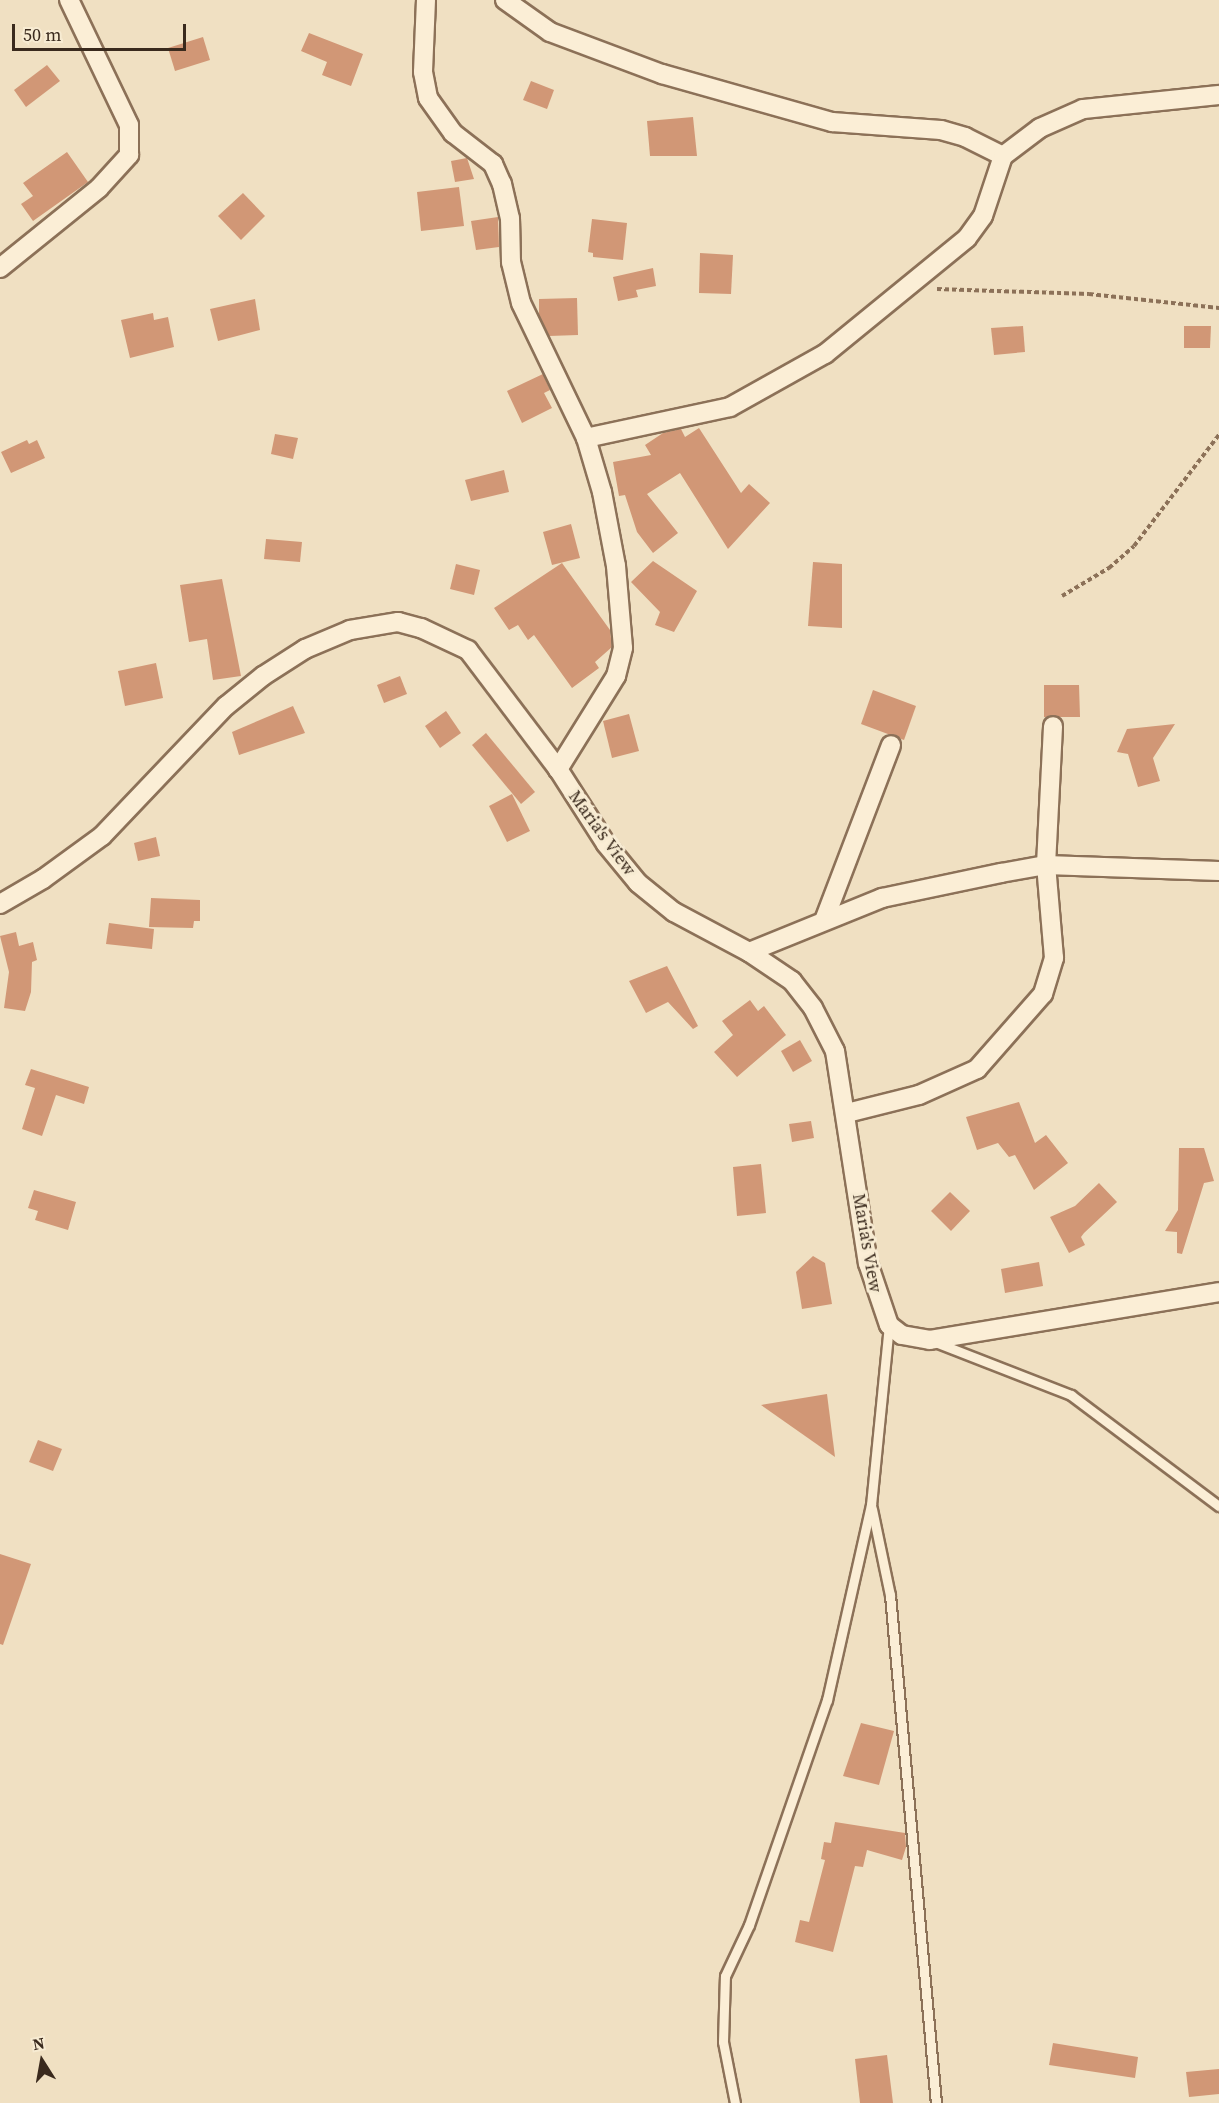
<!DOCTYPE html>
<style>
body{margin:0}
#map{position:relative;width:1219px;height:2103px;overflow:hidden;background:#f0e0c2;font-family:"Source Serif 4",serif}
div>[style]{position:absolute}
.building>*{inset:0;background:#d19776}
.path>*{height:4px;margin-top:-2px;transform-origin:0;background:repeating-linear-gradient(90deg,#8c7158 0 4.5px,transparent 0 7.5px)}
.roads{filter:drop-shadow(2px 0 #8c7158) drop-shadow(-2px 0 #8c7158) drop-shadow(0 2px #8c7158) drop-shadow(0 -2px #8c7158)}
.lane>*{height:9px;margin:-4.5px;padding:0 4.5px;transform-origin:4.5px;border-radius:4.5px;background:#fbeed6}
.street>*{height:18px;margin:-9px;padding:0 9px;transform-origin:9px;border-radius:9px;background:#fbeed6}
span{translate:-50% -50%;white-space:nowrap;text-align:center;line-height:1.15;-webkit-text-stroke:6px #f7ebd2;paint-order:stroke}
.street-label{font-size:18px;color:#3a2a1d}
.north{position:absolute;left:12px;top:2031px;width:60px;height:60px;-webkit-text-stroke:4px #f7ebd2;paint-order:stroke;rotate:349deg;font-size:16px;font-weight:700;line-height:24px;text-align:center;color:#3a2a1d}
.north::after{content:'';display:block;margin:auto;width:21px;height:27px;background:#3a2a1d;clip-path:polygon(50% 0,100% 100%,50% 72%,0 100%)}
.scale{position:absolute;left:12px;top:24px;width:174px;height:27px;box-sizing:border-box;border:3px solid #3a2a1d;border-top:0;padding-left:8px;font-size:18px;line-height:21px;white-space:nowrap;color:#3a2a1d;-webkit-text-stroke:4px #f7ebd2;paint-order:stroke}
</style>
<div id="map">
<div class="building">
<div style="clip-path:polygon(309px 33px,363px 54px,351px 86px,322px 75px,327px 62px,301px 51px)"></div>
<div style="clip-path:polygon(203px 37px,210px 60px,175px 71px,168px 48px)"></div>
<div style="clip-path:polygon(47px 65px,60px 81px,26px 107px,14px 90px)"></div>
<div style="clip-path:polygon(531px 81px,554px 90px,547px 109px,523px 100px)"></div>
<div style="clip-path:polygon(693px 117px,697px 156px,650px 156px,647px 121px)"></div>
<div style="clip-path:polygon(67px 152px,88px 182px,33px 221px,21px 204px,33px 196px,23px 183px)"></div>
<div style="clip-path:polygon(467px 158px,474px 179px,455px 182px,451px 161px)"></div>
<div style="clip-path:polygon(459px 187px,464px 226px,421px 231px,417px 192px)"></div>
<div style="clip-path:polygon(243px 193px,265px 216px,241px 240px,218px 216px)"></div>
<div style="clip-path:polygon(498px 217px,499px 247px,476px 250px,471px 221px)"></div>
<div style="clip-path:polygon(592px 219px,627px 223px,623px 260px,593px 257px,593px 253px,588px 252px)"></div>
<div style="clip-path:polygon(700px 253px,733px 255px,731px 294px,699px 293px)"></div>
<div style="clip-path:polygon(653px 268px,656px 286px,636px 290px,638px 297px,618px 301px,613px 277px)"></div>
<div style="clip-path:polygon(577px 298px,578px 335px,549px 336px,539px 315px,539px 299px)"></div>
<div style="clip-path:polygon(255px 299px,260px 330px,218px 341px,210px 309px)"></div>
<div style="clip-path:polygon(153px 313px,154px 320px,168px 317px,174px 347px,130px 358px,121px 320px)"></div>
<div style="clip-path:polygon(1023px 326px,1025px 352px,994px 355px,991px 328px)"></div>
<div style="clip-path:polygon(1184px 326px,1211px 326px,1210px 348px,1184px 348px)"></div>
<div style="clip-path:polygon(543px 374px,550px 390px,544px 393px,552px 408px,522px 423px,507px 391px)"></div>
<div style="clip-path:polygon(699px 428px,741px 493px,749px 484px,770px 503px,728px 549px,680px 473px,647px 494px,678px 533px,653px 553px,637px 532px,625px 495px,619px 496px,613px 462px,651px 455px,645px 445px,663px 433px,681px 429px,685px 437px)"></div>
<div style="clip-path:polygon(275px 434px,298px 438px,293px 459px,271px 454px)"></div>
<div style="clip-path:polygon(27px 440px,29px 444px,37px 440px,45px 458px,11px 473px,1px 452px)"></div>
<div style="clip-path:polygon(504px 470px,509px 492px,471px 501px,465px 480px)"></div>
<div style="clip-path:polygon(571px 524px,580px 558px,552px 565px,543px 532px)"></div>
<div style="clip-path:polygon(266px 539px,302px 542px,300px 562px,264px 559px)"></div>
<div style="clip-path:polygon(653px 561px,697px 591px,674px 632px,655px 625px,660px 612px,631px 582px)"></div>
<div style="clip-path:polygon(813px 562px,842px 564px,842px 628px,808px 626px)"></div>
<div style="clip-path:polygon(562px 563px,610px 630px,612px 647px,595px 662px,599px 668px,572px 688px,534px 635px,528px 640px,518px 625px,509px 630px,494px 608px)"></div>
<div style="clip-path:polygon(456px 564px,480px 570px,474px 595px,450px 589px)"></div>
<div style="clip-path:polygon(222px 579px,241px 676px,213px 680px,207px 639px,189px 642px,180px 585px)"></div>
<div style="clip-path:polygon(156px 663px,163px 698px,125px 706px,118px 671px)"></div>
<div style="clip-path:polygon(400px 676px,407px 694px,384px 703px,377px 685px)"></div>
<div style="clip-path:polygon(1044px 685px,1079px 685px,1080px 717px,1044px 717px)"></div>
<div style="clip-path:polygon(873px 690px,916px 706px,904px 740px,861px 724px)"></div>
<div style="clip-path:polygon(293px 706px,305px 733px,239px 755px,232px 732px)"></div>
<div style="clip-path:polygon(446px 711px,461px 733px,440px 748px,425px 726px)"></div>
<div style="clip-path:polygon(629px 714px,639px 751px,612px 758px,603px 721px)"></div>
<div style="clip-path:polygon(1175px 724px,1153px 758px,1160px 781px,1138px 787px,1128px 754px,1117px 752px,1127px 729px)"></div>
<div style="clip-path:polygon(486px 733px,535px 792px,521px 804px,472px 745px)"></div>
<div style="clip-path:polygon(512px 794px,530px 831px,507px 842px,489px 806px)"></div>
<div style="clip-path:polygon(156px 837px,160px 856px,138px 861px,134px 843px)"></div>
<div style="clip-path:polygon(151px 898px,200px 900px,200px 921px,194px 921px,193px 928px,149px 927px)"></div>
<div style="clip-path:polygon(109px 923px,154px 929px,152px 949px,106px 944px)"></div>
<div style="clip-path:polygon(16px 932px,19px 946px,33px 942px,37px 960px,32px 962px,31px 992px,25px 1011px,4px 1008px,9px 972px,0 936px)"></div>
<div style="clip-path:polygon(667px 966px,698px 1026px,693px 1029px,668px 1002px,646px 1013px,629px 981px)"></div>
<div style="clip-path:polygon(750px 1000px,758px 1011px,764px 1006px,786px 1035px,737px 1077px,714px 1052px,733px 1035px,722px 1021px)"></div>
<div style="clip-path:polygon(800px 1040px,812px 1061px,793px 1072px,781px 1051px)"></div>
<div style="clip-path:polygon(31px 1069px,89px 1087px,84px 1104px,56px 1095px,42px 1136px,22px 1129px,35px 1088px,25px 1085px)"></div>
<div style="clip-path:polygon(1019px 1102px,1035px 1143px,1046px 1135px,1068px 1163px,1034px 1190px,1015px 1155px,1009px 1157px,998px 1143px,977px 1150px,966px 1117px)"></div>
<div style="clip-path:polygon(811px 1121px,814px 1138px,792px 1142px,789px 1124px)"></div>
<div style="clip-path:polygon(1179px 1148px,1204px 1148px,1214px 1181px,1204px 1183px,1182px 1254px,1177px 1253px,1177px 1232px,1165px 1231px,1178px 1210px)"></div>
<div style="clip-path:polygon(761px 1164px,766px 1213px,737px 1216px,733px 1167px)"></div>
<div style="clip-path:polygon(1099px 1183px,1117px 1202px,1084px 1233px,1081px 1237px,1085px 1245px,1069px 1253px,1050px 1217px,1075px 1206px)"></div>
<div style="clip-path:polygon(34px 1190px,76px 1202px,68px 1230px,35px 1220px,38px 1211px,28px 1208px)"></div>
<div style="clip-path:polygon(950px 1192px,970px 1211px,951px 1231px,931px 1211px)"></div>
<div style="clip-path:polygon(813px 1256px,825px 1263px,832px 1304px,802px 1309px,796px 1272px)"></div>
<div style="clip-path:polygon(1039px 1262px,1043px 1286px,1005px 1293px,1001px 1269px)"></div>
<div style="clip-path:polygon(827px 1394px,835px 1457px,761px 1405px)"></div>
<div style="clip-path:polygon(38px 1440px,62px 1449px,53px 1471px,29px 1462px)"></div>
<div style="clip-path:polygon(0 1554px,31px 1564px,3px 1645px,0 1644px)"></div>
<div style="clip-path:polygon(861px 1723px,894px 1731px,879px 1785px,843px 1776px)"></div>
<div style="clip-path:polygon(835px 1822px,905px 1833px,906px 1847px,902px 1860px,867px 1850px,863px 1867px,855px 1866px,833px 1952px,795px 1942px,800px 1920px,809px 1922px,825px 1860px,821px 1859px,824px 1842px,831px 1843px)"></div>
<div style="clip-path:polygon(1053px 2043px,1138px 2057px,1135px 2078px,1049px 2065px)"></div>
<div style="clip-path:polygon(887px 2055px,893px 2103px,860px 2103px,855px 2059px)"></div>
<div style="clip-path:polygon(1219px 2069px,1219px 2094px,1189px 2097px,1186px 2072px)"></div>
</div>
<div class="path">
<div style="left:937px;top:289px;width:152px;rotate:1.9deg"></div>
<div style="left:1089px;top:294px;width:131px;rotate:6.1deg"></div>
<div style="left:1062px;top:596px;width:55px;rotate:-30.8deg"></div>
<div style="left:1109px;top:568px;width:33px;rotate:-41deg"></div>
<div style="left:1134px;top:546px;width:140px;rotate:-52.6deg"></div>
</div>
<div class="roads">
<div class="lane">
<div style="left:935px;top:1342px;width:146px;rotate:21.3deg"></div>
<div style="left:1071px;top:1395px;width:185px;rotate:36.9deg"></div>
<div style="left:872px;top:1509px;width:88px;rotate:78.2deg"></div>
<div style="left:890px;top:1595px;width:510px;rotate:84.83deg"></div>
<div style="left:735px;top:2103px;width:62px;rotate:-101.1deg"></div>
<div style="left:723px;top:2042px;width:66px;rotate:-88.3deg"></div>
<div style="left:725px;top:1976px;width:56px;rotate:-64.8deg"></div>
<div style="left:749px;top:1925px;width:238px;rotate:-70.9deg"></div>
<div style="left:827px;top:1700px;width:200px;rotate:-77.3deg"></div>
<div style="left:871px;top:1505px;width:181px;rotate:-84.3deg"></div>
</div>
<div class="street">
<div style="left:426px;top:0;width:72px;rotate:92.4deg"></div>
<div style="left:423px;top:72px;width:26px;rotate:79deg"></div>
<div style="left:428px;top:98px;width:43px;rotate:54.5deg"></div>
<div style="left:453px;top:133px;width:51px;rotate:37.8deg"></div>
<div style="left:493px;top:164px;width:22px;rotate:66deg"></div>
<div style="left:502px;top:184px;width:35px;rotate:77deg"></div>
<div style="left:510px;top:218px;width:44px;rotate:88.7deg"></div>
<div style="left:511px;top:262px;width:42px;rotate:76.3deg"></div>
<div style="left:521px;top:303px;width:150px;rotate:64.3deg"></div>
<div style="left:586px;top:438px;width:56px;rotate:73.5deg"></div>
<div style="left:602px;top:492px;width:75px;rotate:79.3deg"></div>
<div style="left:616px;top:566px;width:82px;rotate:85.1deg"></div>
<div style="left:623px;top:648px;width:29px;rotate:104deg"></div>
<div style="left:616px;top:676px;width:110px;rotate:121.9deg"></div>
<div style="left:505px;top:0;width:55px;rotate:35.4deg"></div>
<div style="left:550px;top:32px;width:120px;rotate:20.6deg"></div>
<div style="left:662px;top:74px;width:177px;rotate:15.8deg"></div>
<div style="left:832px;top:122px;width:109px;rotate:4.2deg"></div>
<div style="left:941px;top:130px;width:25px;rotate:16deg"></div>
<div style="left:965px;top:137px;width:42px;rotate:26.6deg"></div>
<div style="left:0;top:268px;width:127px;rotate:-38.9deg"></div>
<div style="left:99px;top:188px;width:45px;rotate:-47.7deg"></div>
<div style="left:129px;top:155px;width:30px;rotate:-90deg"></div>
<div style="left:129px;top:125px;width:139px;rotate:-115.6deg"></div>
<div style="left:586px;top:438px;width:147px;rotate:-12.1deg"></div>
<div style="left:730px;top:407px;width:109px;rotate:-29.2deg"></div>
<div style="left:825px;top:354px;width:183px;rotate:-39.2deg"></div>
<div style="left:967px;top:238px;width:27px;rotate:-54deg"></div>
<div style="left:983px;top:216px;width:63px;rotate:-71.6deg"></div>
<div style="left:1003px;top:156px;width:46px;rotate:-37.1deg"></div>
<div style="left:1040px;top:128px;width:47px;rotate:-23.8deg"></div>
<div style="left:1083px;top:109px;width:137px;rotate:-5.9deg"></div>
<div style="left:0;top:904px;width:50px;rotate:-30.2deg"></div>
<div style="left:43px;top:879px;width:73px;rotate:-36.1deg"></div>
<div style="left:102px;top:836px;width:180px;rotate:-46.4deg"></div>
<div style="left:226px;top:706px;width:48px;rotate:-39deg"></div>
<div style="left:263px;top:676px;width:50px;rotate:-32.7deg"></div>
<div style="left:305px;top:649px;width:49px;rotate:-22.9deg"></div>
<div style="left:350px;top:630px;width:49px;rotate:-9.5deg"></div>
<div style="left:398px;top:622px;width:24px;rotate:15deg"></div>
<div style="left:421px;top:628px;width:52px;rotate:25.1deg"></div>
<div style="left:468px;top:650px;width:149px;rotate:52.9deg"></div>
<div style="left:558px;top:769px;width:89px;rotate:57.4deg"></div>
<div style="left:606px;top:844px;width:50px;rotate:50.6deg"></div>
<div style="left:638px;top:883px;width:46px;rotate:38.9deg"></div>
<div style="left:674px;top:912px;width:85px;rotate:28.1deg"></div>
<div style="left:749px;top:952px;width:52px;rotate:34deg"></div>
<div style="left:792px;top:981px;width:34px;rotate:52deg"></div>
<div style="left:813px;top:1008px;width:48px;rotate:62.9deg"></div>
<div style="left:835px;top:1051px;width:215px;rotate:81.2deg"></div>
<div style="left:868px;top:1263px;width:65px;rotate:71.3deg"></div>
<div style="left:889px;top:1325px;width:16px;rotate:38deg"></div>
<div style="left:902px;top:1335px;width:28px;rotate:10deg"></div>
<div style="left:930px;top:1340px;width:293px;rotate:-9.4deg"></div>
<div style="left:825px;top:918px;width:185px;rotate:-69.1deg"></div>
<div style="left:749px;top:952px;width:144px;rotate:-22.1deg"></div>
<div style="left:882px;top:898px;width:122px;rotate:-11.9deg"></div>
<div style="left:1001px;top:873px;width:46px;rotate:-10.1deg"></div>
<div style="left:1046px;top:865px;width:173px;rotate:2deg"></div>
<div style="left:847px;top:1113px;width:74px;rotate:-14deg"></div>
<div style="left:919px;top:1095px;width:64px;rotate:-24.1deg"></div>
<div style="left:977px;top:1069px;width:100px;rotate:-48.7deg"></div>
<div style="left:1043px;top:994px;width:38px;rotate:-73deg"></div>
<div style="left:1054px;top:958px;width:93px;rotate:-94.9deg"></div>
<div style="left:1046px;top:865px;width:139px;rotate:-87.1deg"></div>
</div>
</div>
<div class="street-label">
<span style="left:602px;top:833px;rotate:54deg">Maria's View</span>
<span style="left:867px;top:1243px;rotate:80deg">Maria's View</span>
</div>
<div class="north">N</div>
<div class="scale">50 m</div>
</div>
